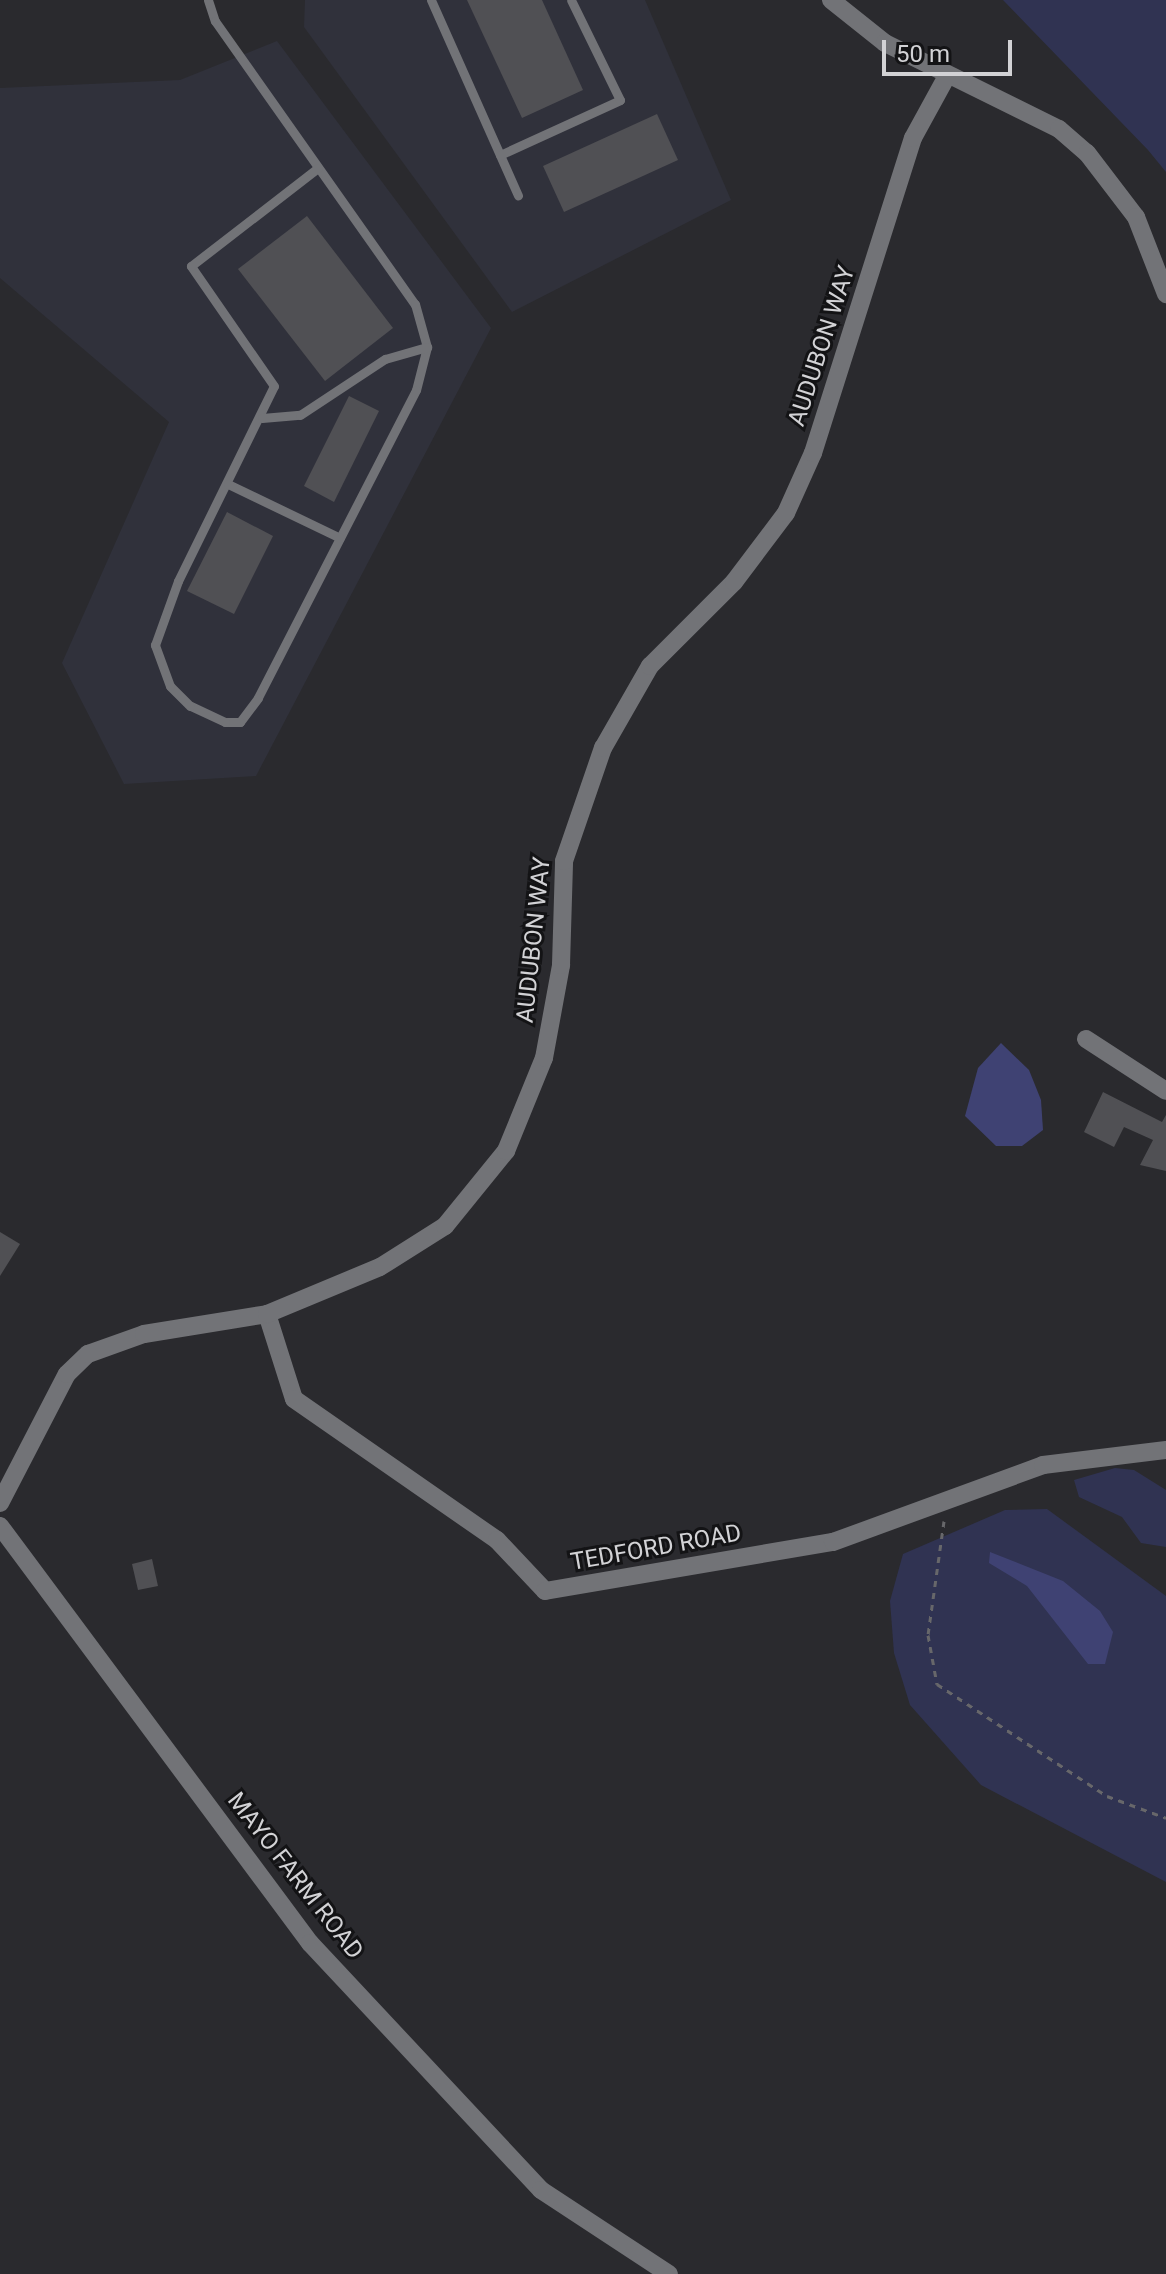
<!DOCTYPE html>
<style>
body{margin:0}
#map{position:relative;width:1166px;height:2274px;overflow:hidden;background:#2a2a2e;font-family:Roboto,sans-serif}
div>[style]{position:absolute}
.built>*{inset:0;background:#30313b}
.green>*{inset:0;background:#303352}
.water>*{inset:0;background:#3f4273}
.building>*{inset:0;background:#505054}
.path>*{height:3px;margin-top:-1.5px;transform-origin:0;background:repeating-linear-gradient(90deg,#67676a 0 6px,transparent 0 12px)}
.service>*{height:9px;margin:-4.5px;padding:0 4.5px;transform-origin:4.5px;border-radius:4.5px;background:#727377}
.minor>*{height:18px;margin:-9px;padding:0 9px;transform-origin:9px;border-radius:9px;background:#727377}
span{translate:-50% -50%;white-space:nowrap;text-align:center;line-height:1.15;-webkit-text-stroke:6px #131315;paint-order:stroke}
.street-label{font-size:24px;color:#d2d2d5}
.scale{position:absolute;left:882px;top:40px;width:130px;height:36px;box-sizing:border-box;border:4px solid #d2d2d5;border-top:0;padding-left:10px;font-size:24px;line-height:28px;white-space:nowrap;color:#d2d2d5;-webkit-text-stroke:6px #131315;paint-order:stroke}
</style>
<div id="map">
<div class="built">
<div style="clip-path:polygon(305px 0,645px 0,731px 200px,512px 312px,304px 27px)"></div>
<div style="clip-path:polygon(277px 41px,491px 328px,256px 776px,124px 784px,62px 663px,169px 422px,0 278px,0 88px,180px 80px)"></div>
</div>
<div class="green">
<div style="clip-path:polygon(1003px 0,1166px 0,1166px 172px,1148px 150px)"></div>
<div style="clip-path:polygon(1115px 1468px,1134px 1470px,1166px 1490px,1166px 1547px,1141px 1543px,1122px 1517px,1079px 1497px,1074px 1480px)"></div>
<div style="clip-path:polygon(1047px 1509px,1166px 1596px,1166px 1882px,981px 1785px,910px 1705px,894px 1653px,890px 1601px,903px 1554px,1005px 1510px)"></div>
</div>
<div class="water">
<div style="clip-path:polygon(1001px 1043px,1029px 1070px,1041px 1100px,1043px 1130px,1022px 1146px,996px 1146px,965px 1116px,978px 1068px)"></div>
<div style="clip-path:polygon(990px 1552px,1063px 1581px,1100px 1611px,1113px 1632px,1105px 1664px,1088px 1664px,1027px 1586px,989px 1563px)"></div>
</div>
<div class="building">
<div style="clip-path:polygon(467px 0,542px 0,583px 90px,522px 118px)"></div>
<div style="clip-path:polygon(657px 114px,678px 160px,564px 212px,543px 166px)"></div>
<div style="clip-path:polygon(307px 216px,393px 328px,325px 381px,238px 269px)"></div>
<div style="clip-path:polygon(349px 396px,379px 411px,334px 502px,304px 486px)"></div>
<div style="clip-path:polygon(227px 512px,273px 536px,234px 614px,187px 591px)"></div>
<div style="clip-path:polygon(1103px 1092px,1162px 1122px,1166px 1115px,1166px 1171px,1140px 1165px,1153px 1140px,1124px 1127px,1114px 1147px,1084px 1132px)"></div>
<div style="clip-path:polygon(0 1232px,20px 1244px,0 1276px)"></div>
<div style="clip-path:polygon(152px 1559px,158px 1586px,138px 1590px,132px 1564px)"></div>
</div>
<div class="path">
<div style="left:944px;top:1521px;width:115px;rotate:98deg"></div>
<div style="left:928px;top:1635px;width:50px;rotate:79.6deg"></div>
<div style="left:937px;top:1684px;width:204px;rotate:33.4deg"></div>
<div style="left:1107px;top:1796px;width:63px;rotate:20.4deg"></div>
</div>
<div class="service">
<div style="left:208px;top:0;width:22px;rotate:72deg"></div>
<div style="left:215px;top:21px;width:347px;rotate:54.8deg"></div>
<div style="left:415px;top:304px;width:45px;rotate:74.4deg"></div>
<div style="left:427px;top:347px;width:44px;rotate:104.3deg"></div>
<div style="left:416px;top:390px;width:346px;rotate:117.2deg"></div>
<div style="left:258px;top:698px;width:30px;rotate:127deg"></div>
<div style="left:240px;top:722px;width:15px;rotate:180deg"></div>
<div style="left:225px;top:722px;width:38px;rotate:-155deg"></div>
<div style="left:190px;top:706px;width:28px;rotate:-135deg"></div>
<div style="left:170px;top:686px;width:44px;rotate:-110.1deg"></div>
<div style="left:155px;top:645px;width:68px;rotate:-70.2deg"></div>
<div style="left:178px;top:581px;width:217px;rotate:-63.8deg"></div>
<div style="left:274px;top:386px;width:146px;rotate:-124.7deg"></div>
<div style="left:191px;top:266px;width:160px;rotate:-37.7deg"></div>
<div style="left:431px;top:0;width:214px;rotate:66deg"></div>
<div style="left:500px;top:155px;width:132px;rotate:-24.6deg"></div>
<div style="left:620px;top:100px;width:111px;rotate:-116.1deg"></div>
<div style="left:262px;top:418px;width:38px;rotate:-5deg"></div>
<div style="left:300px;top:415px;width:102px;rotate:-33.4deg"></div>
<div style="left:385px;top:359px;width:44px;rotate:-15.9deg"></div>
<div style="left:228px;top:484px;width:124px;rotate:25.7deg"></div>
</div>
<div class="minor">
<div style="left:831px;top:0;width:69px;rotate:38.5deg"></div>
<div style="left:885px;top:43px;width:194px;rotate:26.3deg"></div>
<div style="left:1059px;top:129px;width:37px;rotate:41deg"></div>
<div style="left:1087px;top:153px;width:81px;rotate:52.6deg"></div>
<div style="left:1136px;top:217px;width:83px;rotate:68.7deg"></div>
<div style="left:1086px;top:1039px;width:95px;rotate:33deg"></div>
<div style="left:267px;top:1314px;width:89px;rotate:72.4deg"></div>
<div style="left:294px;top:1399px;width:247px;rotate:34.8deg"></div>
<div style="left:497px;top:1540px;width:70px;rotate:46.7deg"></div>
<div style="left:545px;top:1591px;width:292px;rotate:-9.7deg"></div>
<div style="left:833px;top:1542px;width:224px;rotate:-20.1deg"></div>
<div style="left:1043px;top:1465px;width:124px;rotate:-7deg"></div>
<div style="left:0;top:1503px;width:145px;rotate:-62.6deg"></div>
<div style="left:67px;top:1374px;width:29px;rotate:-44deg"></div>
<div style="left:88px;top:1354px;width:59px;rotate:-19.7deg"></div>
<div style="left:144px;top:1334px;width:125px;rotate:-9.2deg"></div>
<div style="left:267px;top:1314px;width:122px;rotate:-22.6deg"></div>
<div style="left:380px;top:1267px;width:77px;rotate:-32.2deg"></div>
<div style="left:445px;top:1226px;width:97px;rotate:-50.9deg"></div>
<div style="left:506px;top:1151px;width:100px;rotate:-67.8deg"></div>
<div style="left:544px;top:1058px;width:95px;rotate:-79.6deg"></div>
<div style="left:561px;top:965px;width:104px;rotate:-88.3deg"></div>
<div style="left:564px;top:861px;width:120px;rotate:-71deg"></div>
<div style="left:603px;top:748px;width:95px;rotate:-60.2deg"></div>
<div style="left:650px;top:666px;width:119px;rotate:-45deg"></div>
<div style="left:734px;top:582px;width:86px;rotate:-53deg"></div>
<div style="left:786px;top:513px;width:66px;rotate:-65.8deg"></div>
<div style="left:813px;top:453px;width:330px;rotate:-72.4deg"></div>
<div style="left:913px;top:138px;width:71px;rotate:-61.3deg"></div>
<div style="left:0;top:1526px;width:520px;rotate:53.37deg"></div>
<div style="left:310px;top:1943px;width:338px;rotate:46.9deg"></div>
<div style="left:541px;top:2190px;width:153px;rotate:33.3deg"></div>
</div>
<div class="street-label">
<span style="left:822px;top:346px;rotate:-72deg">AUDUBON WAY</span>
<span style="left:534px;top:940px;rotate:-84deg">AUDUBON WAY</span>
<span style="left:656px;top:1548px;rotate:-10deg">TEDFORD ROAD</span>
<span style="left:295px;top:1876px;rotate:52deg">MAYO FARM ROAD</span>
</div>
<div class="scale">50 m</div>
</div>
